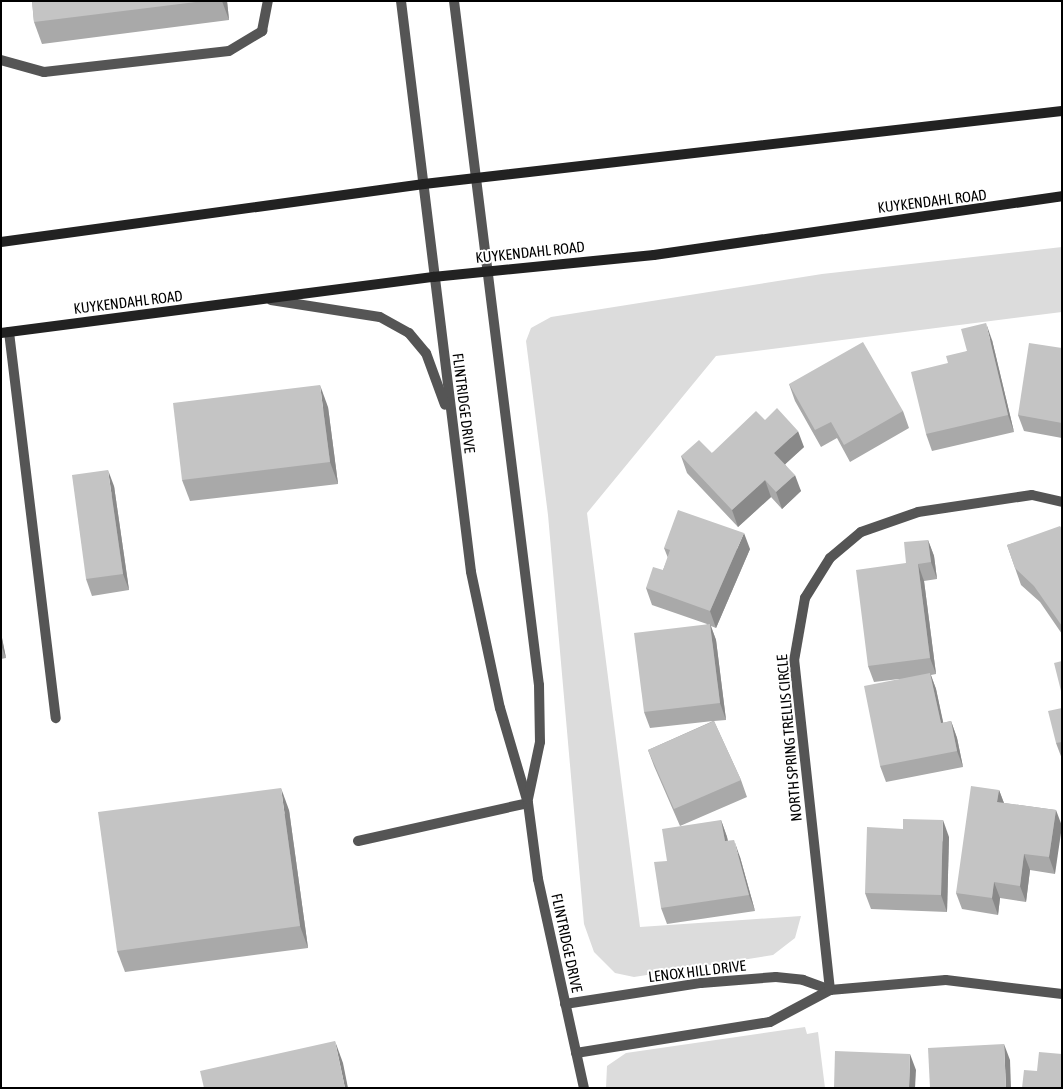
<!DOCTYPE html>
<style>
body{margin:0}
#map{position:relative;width:1063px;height:1089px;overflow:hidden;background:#fff;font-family:"Asap Condensed",sans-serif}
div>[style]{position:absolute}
.green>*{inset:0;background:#dcdcdc}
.service>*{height:10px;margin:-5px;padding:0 5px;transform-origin:5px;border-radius:5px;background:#555}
.minor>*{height:10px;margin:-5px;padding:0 5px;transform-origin:5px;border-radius:5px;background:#555}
.tertiary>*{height:10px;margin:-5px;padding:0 5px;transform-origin:5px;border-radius:5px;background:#555}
.secondary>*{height:10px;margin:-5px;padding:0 5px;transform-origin:5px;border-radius:5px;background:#222}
.wall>*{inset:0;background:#a9a9a9}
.shaded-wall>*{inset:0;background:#898989}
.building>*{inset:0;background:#c4c4c4}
span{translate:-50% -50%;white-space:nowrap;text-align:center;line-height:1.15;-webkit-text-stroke:4px #fff;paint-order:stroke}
.street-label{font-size:15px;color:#000}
.frame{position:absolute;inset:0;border:2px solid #000;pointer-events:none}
</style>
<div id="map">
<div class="green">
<div style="clip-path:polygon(1062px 247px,1062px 312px,716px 356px,587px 513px,640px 927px,801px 916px,795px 938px,773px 955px,634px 977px,615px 973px,594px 952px,584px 924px,548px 515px,526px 341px,531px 328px,551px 317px,822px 274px)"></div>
<div style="clip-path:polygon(805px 1027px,807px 1034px,818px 1032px,825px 1088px,606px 1088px,607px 1066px,626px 1053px)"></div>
</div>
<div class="service">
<div style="left:1px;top:60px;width:45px;rotate:15.6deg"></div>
<div style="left:44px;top:72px;width:186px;rotate:-6.5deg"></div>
<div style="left:229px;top:51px;width:39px;rotate:-31deg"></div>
<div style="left:262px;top:31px;width:31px;rotate:-79deg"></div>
<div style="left:9px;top:332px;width:389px;rotate:83.1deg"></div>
<div style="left:358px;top:841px;width:174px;rotate:-12.6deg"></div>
</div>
<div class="minor">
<div style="left:565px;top:1004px;width:138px;rotate:-8.8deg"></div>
<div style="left:701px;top:983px;width:75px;rotate:-4.6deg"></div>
<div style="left:776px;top:977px;width:27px;rotate:6deg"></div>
<div style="left:803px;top:980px;width:29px;rotate:20deg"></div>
<div style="left:830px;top:990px;width:116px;rotate:-4.9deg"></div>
<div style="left:946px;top:980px;width:117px;rotate:6.9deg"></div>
<div style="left:576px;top:1053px;width:196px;rotate:-9.1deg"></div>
<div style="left:770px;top:1022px;width:68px;rotate:-28.1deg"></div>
<div style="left:830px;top:990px;width:331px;rotate:-96.2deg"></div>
<div style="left:794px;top:661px;width:64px;rotate:-80.1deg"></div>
<div style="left:805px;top:598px;width:47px;rotate:-58deg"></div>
<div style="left:830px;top:558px;width:40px;rotate:-40deg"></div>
<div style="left:861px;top:532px;width:60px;rotate:-19.3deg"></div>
<div style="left:918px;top:512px;width:115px;rotate:-8.5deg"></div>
<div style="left:1032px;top:495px;width:31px;rotate:13deg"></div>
</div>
<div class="tertiary">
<div style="left:401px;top:1px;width:575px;rotate:83.01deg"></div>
<div style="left:471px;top:572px;width:139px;rotate:78deg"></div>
<div style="left:500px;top:708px;width:99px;rotate:73.6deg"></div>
<div style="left:528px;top:803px;width:77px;rotate:82.5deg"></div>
<div style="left:538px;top:879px;width:214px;rotate:77.6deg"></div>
<div style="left:454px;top:1px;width:689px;rotate:82.92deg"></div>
<div style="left:539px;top:685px;width:57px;rotate:89deg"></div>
<div style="left:540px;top:742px;width:58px;rotate:101.9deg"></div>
<div style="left:271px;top:300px;width:110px;rotate:8.9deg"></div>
<div style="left:380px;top:317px;width:33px;rotate:29deg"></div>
<div style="left:409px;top:333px;width:26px;rotate:50deg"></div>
<div style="left:426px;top:353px;width:55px;rotate:69.9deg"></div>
</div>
<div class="secondary">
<div style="left:1px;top:242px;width:427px;rotate:-7.8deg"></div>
<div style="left:424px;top:184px;width:642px;rotate:-6.53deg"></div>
<div style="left:1px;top:333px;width:436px;rotate:-7.4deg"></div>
<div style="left:433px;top:277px;width:222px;rotate:-5.7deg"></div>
<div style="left:654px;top:255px;width:412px;rotate:-8.2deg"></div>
</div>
<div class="wall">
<div style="clip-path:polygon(32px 1px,227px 1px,229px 20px,42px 44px,34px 22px)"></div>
<div style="clip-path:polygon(992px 340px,1014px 432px,932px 451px,926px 434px,948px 363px,967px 351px)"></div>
<div style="clip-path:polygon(1062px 348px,1062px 438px,1024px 431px,1018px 415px)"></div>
<div style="clip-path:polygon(789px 384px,903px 411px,909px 428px,850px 462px,837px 438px,821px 447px,795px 401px)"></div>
<div style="clip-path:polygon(328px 407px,338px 484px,190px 501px,182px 480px)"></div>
<div style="clip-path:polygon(765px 420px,804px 447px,785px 464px,801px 491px,782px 509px,771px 497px,738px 527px,687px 473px,681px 456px,712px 453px)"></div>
<div style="clip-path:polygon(114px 486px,129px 590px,92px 596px,86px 579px)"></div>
<div style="clip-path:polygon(1062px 529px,1062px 634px,1040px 602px,1021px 585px,1007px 545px)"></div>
<div style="clip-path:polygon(928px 540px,934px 556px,937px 579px,924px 581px,936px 674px,931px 675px,936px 689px,943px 723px,951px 721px,957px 738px,963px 767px,886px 782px,880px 766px,899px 679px,874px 682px,868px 666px,906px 563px)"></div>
<div style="clip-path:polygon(664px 548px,750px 549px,716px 628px,711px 626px,716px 640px,726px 720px,714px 721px,741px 780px,747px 797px,680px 826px,654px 766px,648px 750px,713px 721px,650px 728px,644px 712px,707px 624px,652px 605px,646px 588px,663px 570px,668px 558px)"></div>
<div style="clip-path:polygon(1px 633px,6px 658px,1px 659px)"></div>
<div style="clip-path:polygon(1062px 708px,1062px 759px,1056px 743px)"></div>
<div style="clip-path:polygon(999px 790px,1004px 803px,1056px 810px,1055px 874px,1030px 870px,1026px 902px,1000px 898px,998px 915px,962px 909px,956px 893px)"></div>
<div style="clip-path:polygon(289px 810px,308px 948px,125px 972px,117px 951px)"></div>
<div style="clip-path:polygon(721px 820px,727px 837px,728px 841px,740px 857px,755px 911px,667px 924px,661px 908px,667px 861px)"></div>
<div style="clip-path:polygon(949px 837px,947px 912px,871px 909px,865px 893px)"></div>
</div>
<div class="shaded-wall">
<div style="clip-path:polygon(222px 1px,227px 1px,229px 20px)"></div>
<div style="clip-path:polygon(986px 323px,992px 340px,1014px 432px,1008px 415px)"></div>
<div style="clip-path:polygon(320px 385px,328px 407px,338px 484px,330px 462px)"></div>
<div style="clip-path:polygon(798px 431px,804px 447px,780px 469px,774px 453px)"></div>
<div style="clip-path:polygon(108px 470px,114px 486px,129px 590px,123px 574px)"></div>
<div style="clip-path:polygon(795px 475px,801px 491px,782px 509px,776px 492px)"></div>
<div style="clip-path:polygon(765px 480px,771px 497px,738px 527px,732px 510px)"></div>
<div style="clip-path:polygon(744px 533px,750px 549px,716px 628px,710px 611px)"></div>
<div style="clip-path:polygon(928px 540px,934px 556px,937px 579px,931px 562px)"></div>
<div style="clip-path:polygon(918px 564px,924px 581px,936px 674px,930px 658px)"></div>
<div style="clip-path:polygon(710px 624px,716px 640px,726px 720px,720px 703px)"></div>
<div style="clip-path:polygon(1px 633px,6px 658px,1px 645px)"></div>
<div style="clip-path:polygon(930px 673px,936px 689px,947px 740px,941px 723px)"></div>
<div style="clip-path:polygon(951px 721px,957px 738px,963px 767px,957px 751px)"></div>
<div style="clip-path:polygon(281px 788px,289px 810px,308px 948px,300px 926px)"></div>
<div style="clip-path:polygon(999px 790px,1005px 806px,997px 802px)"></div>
<div style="clip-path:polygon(1056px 810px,1062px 826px,1055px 874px,1049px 857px)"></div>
<div style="clip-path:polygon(721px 820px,727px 837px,731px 858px,725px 841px)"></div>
<div style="clip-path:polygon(943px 820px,949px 837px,947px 912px,941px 895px)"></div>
<div style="clip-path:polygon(734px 840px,740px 857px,755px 911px,749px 895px)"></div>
<div style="clip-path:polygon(1024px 854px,1030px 870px,1026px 902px,1020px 886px)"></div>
<div style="clip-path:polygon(994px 882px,1000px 898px,998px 915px,992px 898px)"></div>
<div style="clip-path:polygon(335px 1041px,343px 1063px,348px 1088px,345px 1088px)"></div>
<div style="clip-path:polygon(1004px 1044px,1010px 1060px,1011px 1088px,1006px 1088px)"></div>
<div style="clip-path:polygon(910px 1054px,916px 1070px,915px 1088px,909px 1088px)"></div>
</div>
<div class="building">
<div style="clip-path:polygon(32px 1px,204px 1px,34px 22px)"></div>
<div style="clip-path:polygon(986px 323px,1008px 415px,926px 434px,911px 372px,948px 363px,946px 356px,967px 351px,961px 329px)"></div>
<div style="clip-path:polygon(863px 342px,903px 411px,844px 445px,831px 422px,815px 430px,789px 384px)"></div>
<div style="clip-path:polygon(1029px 343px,1062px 348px,1062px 423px,1018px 415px)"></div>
<div style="clip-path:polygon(320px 385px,330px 462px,182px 480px,173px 403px)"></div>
<div style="clip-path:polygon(777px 408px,798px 431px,774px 453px,795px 475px,776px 492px,765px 480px,732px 510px,681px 456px,699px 440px,712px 453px,756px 411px,765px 420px)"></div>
<div style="clip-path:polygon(108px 470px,123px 574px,86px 579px,72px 475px)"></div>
<div style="clip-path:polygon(678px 510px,744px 533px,710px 611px,646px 588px,653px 567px,663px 570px,670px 550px,664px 548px)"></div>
<div style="clip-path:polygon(1060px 526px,1062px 529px,1062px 626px,1034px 586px,1015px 568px,1007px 545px)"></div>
<div style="clip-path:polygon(928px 540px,931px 562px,918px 564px,930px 658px,868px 666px,856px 570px,906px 563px,904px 542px)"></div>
<div style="clip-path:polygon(710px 624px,720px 703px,644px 712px,634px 633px)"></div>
<div style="clip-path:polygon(1062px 661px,1062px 695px,1054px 663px)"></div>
<div style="clip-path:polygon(930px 673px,941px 723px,951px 721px,957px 751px,880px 766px,864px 686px)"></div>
<div style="clip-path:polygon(1062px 708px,1062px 742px,1056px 743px,1048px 711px)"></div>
<div style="clip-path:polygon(714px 721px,741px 780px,674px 809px,648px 750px)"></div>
<div style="clip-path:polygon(971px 786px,999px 790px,997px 802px,1056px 810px,1049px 857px,1024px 854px,1020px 886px,994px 882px,992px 898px,956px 893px)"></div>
<div style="clip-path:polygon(281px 788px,300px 926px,117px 951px,98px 812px)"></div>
<div style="clip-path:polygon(903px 819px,943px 820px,941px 895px,865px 893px,867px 827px,903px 829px)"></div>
<div style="clip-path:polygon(721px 820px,725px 841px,734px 840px,749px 895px,661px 908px,654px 862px,667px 861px,662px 829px)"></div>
<div style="clip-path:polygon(335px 1041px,345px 1088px,204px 1088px,200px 1071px)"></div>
<div style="clip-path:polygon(1004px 1044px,1006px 1088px,930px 1088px,928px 1048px)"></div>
<div style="clip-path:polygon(835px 1051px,910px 1054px,909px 1088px,834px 1088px)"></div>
<div style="clip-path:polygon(1039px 1052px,1062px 1054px,1062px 1088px,1022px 1088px,1024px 1070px,1037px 1071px)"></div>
</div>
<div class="street-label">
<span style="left:932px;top:201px;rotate:-7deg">KUYKENDAHL ROAD</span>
<span style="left:530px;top:252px;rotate:-6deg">KUYKENDAHL ROAD</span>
<span style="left:128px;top:302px;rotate:-7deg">KUYKENDAHL ROAD</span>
<span style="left:464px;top:403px;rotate:83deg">FLINTRIDGE DRIVE</span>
<span style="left:789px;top:738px;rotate:-95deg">NORTH SPRING TRELLIS CIRCLE</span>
<span style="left:567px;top:943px;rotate:78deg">FLINTRIDGE DRIVE</span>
<span style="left:697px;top:971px;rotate:-7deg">LENOX HILL DRIVE</span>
</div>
<div class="frame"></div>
</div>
